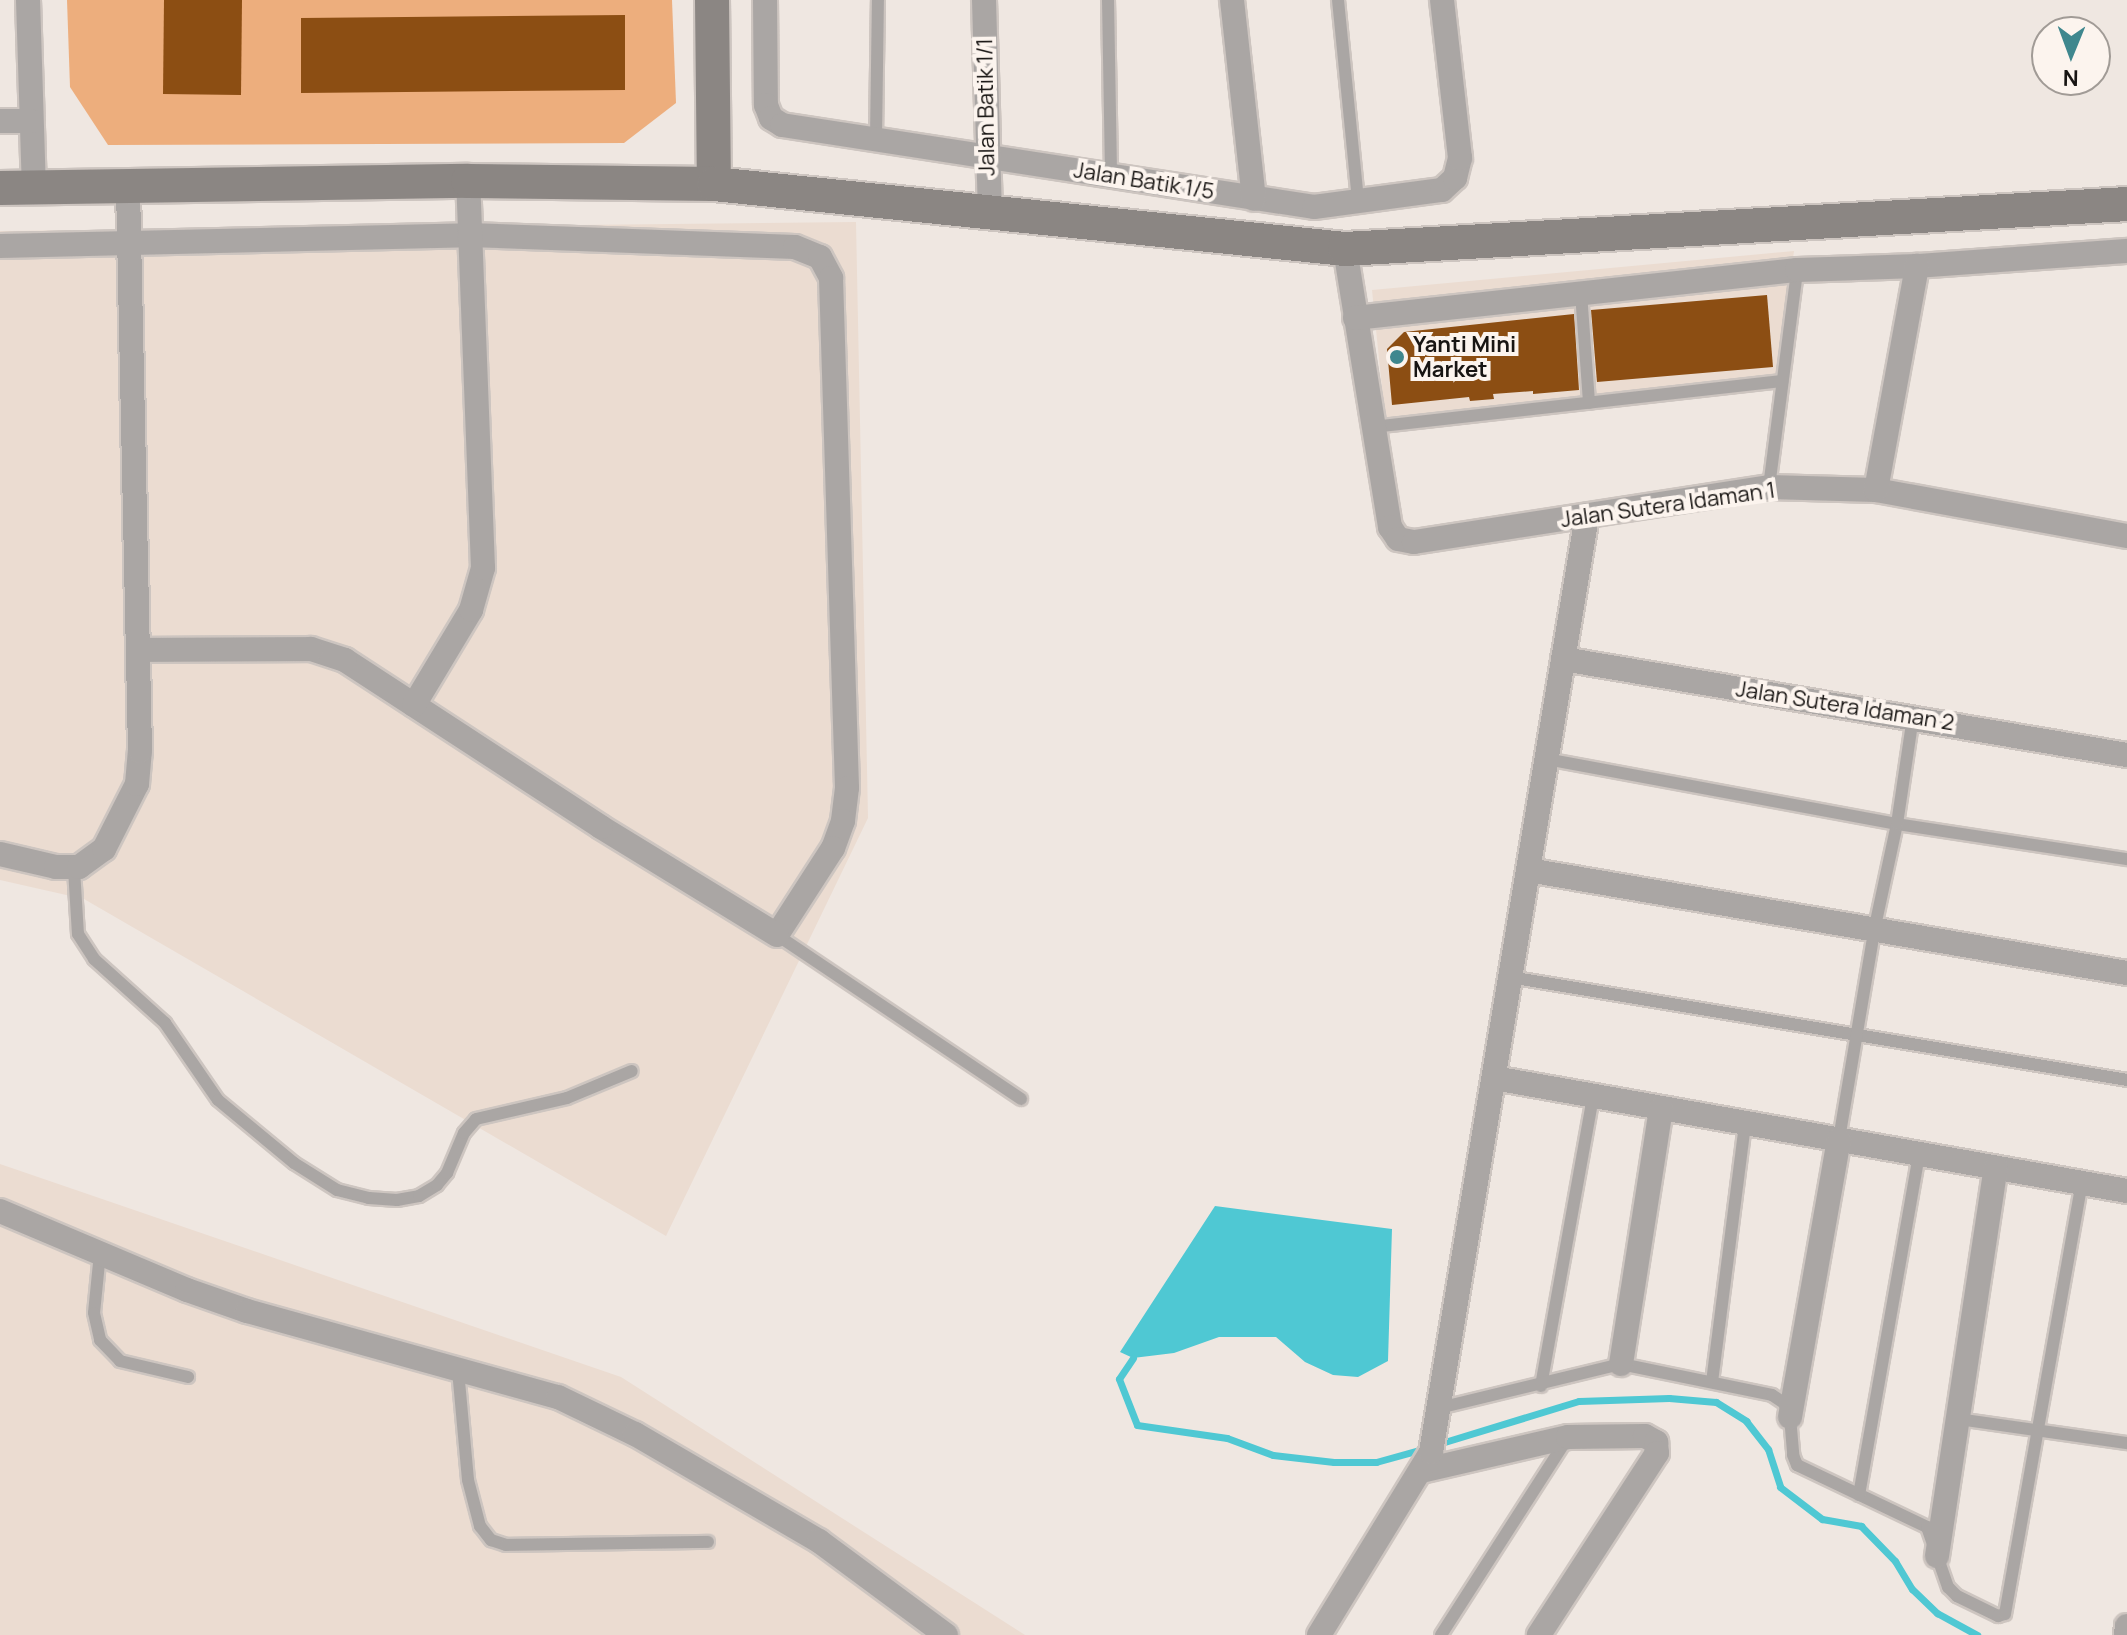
<!DOCTYPE html>
<style>
body{margin:0}
#map{position:relative;width:2127px;height:1635px;overflow:hidden;background:#efe7e1;font-family:Manrope,sans-serif}
div>[style]{position:absolute}
.built>*{inset:0;background:#ebdcd1}
.green>*{inset:0;background:#edae7d}
.water>*{inset:0;background:#4fc8d3}
.stream>*{height:7px;margin:-3.5px;padding:0 3.5px;transform-origin:3.5px;border-radius:3.5px;background:#4fc8d3}
.building>*{inset:0;background:#8c4e13}
.roads{filter:drop-shadow(2px 0 #cdc5c0) drop-shadow(-2px 0 #cdc5c0) drop-shadow(0 2px #cdc5c0) drop-shadow(0 -2px #cdc5c0)}
.lane>*{height:12px;margin:-6px;padding:0 6px;transform-origin:6px;border-radius:6px;background:#aaa6a4}
.street>*{height:24px;margin:-12px;padding:0 12px;transform-origin:12px;border-radius:12px;background:#aaa6a4}
.secondary>*{height:34px;margin:-17px;padding:0 17px;transform-origin:17px;border-radius:17px;background:#8b8683}
.dots>*{width:22px;height:22px;translate:-50% -50%;box-sizing:border-box;border:4px solid #fcf4ee;border-radius:50%}
span{translate:-50% -50%;white-space:nowrap;text-align:center;line-height:1.15;-webkit-text-stroke:8px #fcf4ee;paint-order:stroke}
.street-label{font-size:22px;color:#181513}
.poi-label{font-size:22px;color:#181513;font-weight:700}
.left{translate:0 -50%;text-align:left}
.north{position:absolute;left:2031px;top:16px;width:80px;height:80px;box-sizing:border-box;background:#fcf4ee;border:2px solid #a19b96;border-radius:50%;rotate:181deg;font-size:22px;font-weight:700;line-height:32px;text-align:center;color:#181513}
.north::after{content:'';display:block;margin:auto;width:28px;height:36px;background:#3f878e;clip-path:polygon(50% 0,100% 100%,50% 72%,0 100%)}
</style>
<div id="map">
<div class="built">
<div style="clip-path:polygon(856px 222px,868px 818px,666px 1236px,84px 899px,0 880px,0 231px)"></div>
<div style="clip-path:polygon(1794px 251px,1777px 377px,1385px 418px,1372px 290px)"></div>
<div style="clip-path:polygon(0 1164px,621px 1377px,1025px 1635px,0 1635px)"></div>
</div>
<div class="green">
<div style="clip-path:polygon(67px 0,672px 0,676px 103px,624px 143px,108px 145px,70px 87px)"></div>
</div>
<div class="water">
<div style="clip-path:polygon(1215px 1206px,1392px 1229px,1388px 1361px,1358px 1377px,1333px 1375px,1305px 1362px,1276px 1337px,1219px 1337px,1174px 1353px,1133px 1358px,1120px 1352px)"></div>
</div>
<div class="stream">
<div style="left:1133px;top:1358px;width:25px;rotate:124deg"></div>
<div style="left:1119px;top:1379px;width:49px;rotate:68.6deg"></div>
<div style="left:1137px;top:1425px;width:91px;rotate:8.2deg"></div>
<div style="left:1227px;top:1438px;width:49px;rotate:20.3deg"></div>
<div style="left:1273px;top:1455px;width:61px;rotate:6.5deg"></div>
<div style="left:1334px;top:1462px;width:42px"></div>
<div style="left:1376px;top:1462px;width:52px;rotate:-15.6deg"></div>
<div style="left:1438px;top:1444px;width:147px;rotate:-17deg"></div>
<div style="left:1579px;top:1401px;width:90px;rotate:-1.9deg"></div>
<div style="left:1669px;top:1398px;width:47px;rotate:4.9deg"></div>
<div style="left:1716px;top:1402px;width:36px;rotate:32deg"></div>
<div style="left:1746px;top:1421px;width:36px;rotate:52deg"></div>
<div style="left:1768px;top:1449px;width:40px;rotate:72deg"></div>
<div style="left:1780px;top:1487px;width:53px;rotate:37.3deg"></div>
<div style="left:1822px;top:1519px;width:40px;rotate:10deg"></div>
<div style="left:1861px;top:1526px;width:49px;rotate:45.8deg"></div>
<div style="left:1895px;top:1561px;width:33px;rotate:59deg"></div>
<div style="left:1912px;top:1589px;width:35px;rotate:44deg"></div>
<div style="left:1937px;top:1613px;width:46px;rotate:28.8deg"></div>
</div>
<div class="building">
<div style="clip-path:polygon(164px 0,242px 0,241px 95px,163px 94px)"></div>
<div style="clip-path:polygon(625px 15px,625px 90px,301px 93px,301px 18px)"></div>
<div style="clip-path:polygon(1767px 295px,1773px 367px,1597px 382px,1591px 310px)"></div>
<div style="clip-path:polygon(1574px 314px,1579px 390px,1533px 394px,1533px 391px,1493px 394px,1494px 399px,1470px 401px,1469px 397px,1392px 405px,1387px 349px,1404px 332px)"></div>
</div>
<div class="roads">
<div class="lane">
<div style="left:1108px;top:0;width:176px;rotate:89deg"></div>
<div style="left:1338px;top:0;width:203px;rotate:84.3deg"></div>
<div style="left:876px;top:138px;width:138px;rotate:-89.2deg"></div>
<div style="left:1581px;top:293px;width:110px;rotate:85.8deg"></div>
<div style="left:1372px;top:427px;width:413px;rotate:-6.4deg"></div>
<div style="left:1769px;top:487px;width:219px;rotate:-82.6deg"></div>
<div style="left:1546px;top:759px;width:357px;rotate:10.5deg"></div>
<div style="left:1897px;top:824px;width:233px;rotate:8.7deg"></div>
<div style="left:74px;top:869px;width:65px;rotate:86.5deg"></div>
<div style="left:78px;top:934px;width:30px;rotate:57deg"></div>
<div style="left:94px;top:959px;width:96px;rotate:42deg"></div>
<div style="left:165px;top:1023px;width:93px;rotate:55.5deg"></div>
<div style="left:218px;top:1100px;width:99px;rotate:39.7deg"></div>
<div style="left:294px;top:1163px;width:51px;rotate:32.1deg"></div>
<div style="left:337px;top:1190px;width:33px;rotate:14deg"></div>
<div style="left:369px;top:1198px;width:28px;rotate:4deg"></div>
<div style="left:397px;top:1200px;width:22px;rotate:-10deg"></div>
<div style="left:419px;top:1196px;width:21px;rotate:-31deg"></div>
<div style="left:437px;top:1185px;width:16px;rotate:-50deg"></div>
<div style="left:447px;top:1173px;width:43px;rotate:-67deg"></div>
<div style="left:464px;top:1133px;width:18px;rotate:-49deg"></div>
<div style="left:476px;top:1119px;width:93px;rotate:-13deg"></div>
<div style="left:567px;top:1098px;width:70px;rotate:-22.6deg"></div>
<div style="left:777px;top:935px;width:294px;rotate:33.9deg"></div>
<div style="left:1509px;top:977px;width:627px;rotate:9.46deg"></div>
<div style="left:1839px;top:1139px;width:211px;rotate:-80.4deg"></div>
<div style="left:1874px;top:931px;width:109px;rotate:-77.9deg"></div>
<div style="left:1897px;top:824px;width:108px;rotate:-81.5deg"></div>
<div style="left:100px;top:1253px;width:60px;rotate:95.7deg"></div>
<div style="left:94px;top:1313px;width:28px;rotate:77deg"></div>
<div style="left:100px;top:1340px;width:29px;rotate:46deg"></div>
<div style="left:120px;top:1361px;width:70px;rotate:13.2deg"></div>
<div style="left:458px;top:1370px;width:110px;rotate:84.8deg"></div>
<div style="left:468px;top:1480px;width:48px;rotate:75.4deg"></div>
<div style="left:480px;top:1526px;width:18px;rotate:52deg"></div>
<div style="left:491px;top:1540px;width:16px;rotate:18deg"></div>
<div style="left:506px;top:1545px;width:202px;rotate:-0.9deg"></div>
<div style="left:1712px;top:1382px;width:261px;rotate:-82.7deg"></div>
<div style="left:1541px;top:1386px;width:295px;rotate:-79.8deg"></div>
<div style="left:1439px;top:1408px;width:187px;rotate:-13.6deg"></div>
<div style="left:1621px;top:1364px;width:154px;rotate:11.6deg"></div>
<div style="left:1772px;top:1395px;width:14px;rotate:34deg"></div>
<div style="left:1784px;top:1403px;width:15px;rotate:67deg"></div>
<div style="left:1790px;top:1417px;width:38px;rotate:85deg"></div>
<div style="left:1793px;top:1455px;width:11px;rotate:68deg"></div>
<div style="left:1797px;top:1465px;width:144px;rotate:25.5deg"></div>
<div style="left:1927px;top:1527px;width:64px;rotate:70.7deg"></div>
<div style="left:1948px;top:1587px;width:13px;rotate:45deg"></div>
<div style="left:1957px;top:1596px;width:46px;rotate:26deg"></div>
<div style="left:1998px;top:1616px;width:7px;rotate:-16deg"></div>
<div style="left:2005px;top:1614px;width:438px;rotate:-79.9deg"></div>
<div style="left:1958px;top:1419px;width:171px;rotate:8.1deg"></div>
<div style="left:1859px;top:1495px;width:347px;rotate:-80deg"></div>
<div style="left:1441px;top:1635px;width:233px;rotate:-57.3deg"></div>
</div>
<div class="street">
<div style="left:28px;top:0;width:188px;rotate:88.2deg"></div>
<div style="left:765px;top:0;width:105px;rotate:89.5deg"></div>
<div style="left:766px;top:105px;width:14px;rotate:69deg"></div>
<div style="left:771px;top:118px;width:13px;rotate:32deg"></div>
<div style="left:782px;top:125px;width:538px;rotate:8.76deg"></div>
<div style="left:1314px;top:207px;width:129px;rotate:-7.6deg"></div>
<div style="left:1442px;top:190px;width:18px;rotate:-43deg"></div>
<div style="left:1455px;top:178px;width:21px;rotate:-76deg"></div>
<div style="left:1460px;top:158px;width:159px;rotate:-96.5deg"></div>
<div style="left:984px;top:0;width:213px;rotate:88.4deg"></div>
<div style="left:1232px;top:0;width:200px;rotate:83.7deg"></div>
<div style="left:0;top:121px;width:31px"></div>
<div style="left:0;top:246px;width:469px;rotate:-1.3deg"></div>
<div style="left:469px;top:235px;width:326px;rotate:2.1deg"></div>
<div style="left:795px;top:247px;width:27px;rotate:22deg"></div>
<div style="left:820px;top:257px;width:24px;rotate:62deg"></div>
<div style="left:831px;top:278px;width:510px;rotate:88.2deg"></div>
<div style="left:847px;top:788px;width:33px;rotate:97deg"></div>
<div style="left:843px;top:821px;width:29px;rotate:110deg"></div>
<div style="left:833px;top:848px;width:103px;rotate:122.8deg"></div>
<div style="left:777px;top:935px;width:206px;rotate:-148.5deg"></div>
<div style="left:601px;top:827px;width:306px;rotate:-146.9deg"></div>
<div style="left:345px;top:660px;width:36px;rotate:-162deg"></div>
<div style="left:311px;top:649px;width:173px;rotate:179.7deg"></div>
<div style="left:1345px;top:249px;width:282px;rotate:80.8deg"></div>
<div style="left:1390px;top:527px;width:14px;rotate:56deg"></div>
<div style="left:1398px;top:539px;width:16px;rotate:11deg"></div>
<div style="left:1414px;top:542px;width:359px;rotate:-8.8deg"></div>
<div style="left:1769px;top:487px;width:107px;rotate:1.6deg"></div>
<div style="left:1876px;top:490px;width:255px;rotate:10.4deg"></div>
<div style="left:1355px;top:318px;width:445px;rotate:-6.2deg"></div>
<div style="left:1797px;top:270px;width:120px;rotate:-1.9deg"></div>
<div style="left:1917px;top:266px;width:211px;rotate:-4.1deg"></div>
<div style="left:1876px;top:490px;width:228px;rotate:-79.6deg"></div>
<div style="left:1563px;top:659px;width:572px;rotate:9.66deg"></div>
<div style="left:414px;top:705px;width:111px;rotate:-59deg"></div>
<div style="left:471px;top:610px;width:44px;rotate:-74.1deg"></div>
<div style="left:483px;top:568px;width:387px;rotate:-92.2deg"></div>
<div style="left:0;top:854px;width:57px;rotate:13.1deg"></div>
<div style="left:56px;top:867px;width:23px"></div>
<div style="left:79px;top:867px;width:31px;rotate:-36deg"></div>
<div style="left:104px;top:849px;width:73px;rotate:-63.1deg"></div>
<div style="left:137px;top:784px;width:33px;rotate:-85deg"></div>
<div style="left:140px;top:751px;width:564px;rotate:-91.22deg"></div>
<div style="left:1528px;top:870px;width:608px;rotate:9.76deg"></div>
<div style="left:1494px;top:1078px;width:643px;rotate:10.12deg"></div>
<div style="left:0;top:1211px;width:203px;rotate:22.9deg"></div>
<div style="left:187px;top:1290px;width:64px;rotate:19.3deg"></div>
<div style="left:247px;top:1311px;width:323px;rotate:15.5deg"></div>
<div style="left:558px;top:1397px;width:85px;rotate:25.7deg"></div>
<div style="left:635px;top:1434px;width:213px;rotate:30.2deg"></div>
<div style="left:819px;top:1541px;width:158px;rotate:36.5deg"></div>
<div style="left:1621px;top:1364px;width:259px;rotate:-81.1deg"></div>
<div style="left:1790px;top:1417px;width:282px;rotate:-80deg"></div>
<div style="left:1421px;top:1471px;width:151px;rotate:-13deg"></div>
<div style="left:1568px;top:1437px;width:77px;rotate:-0.7deg"></div>
<div style="left:1645px;top:1436px;width:13px;rotate:29deg"></div>
<div style="left:1656px;top:1442px;width:11px;rotate:85deg"></div>
<div style="left:1657px;top:1453px;width:217px;rotate:123deg"></div>
<div style="left:1937px;top:1556px;width:392px;rotate:-81.4deg"></div>
<div style="left:1319px;top:1635px;width:215px;rotate:-58.5deg"></div>
<div style="left:1431px;top:1452px;width:949px;rotate:-80.54deg"></div>
<div style="left:2126px;top:1635px;width:9px;rotate:-84deg"></div>
</div>
<div class="secondary">
<div style="left:712px;top:0;width:184px;rotate:89.4deg"></div>
<div style="left:0;top:188px;width:468px;rotate:-0.9deg"></div>
<div style="left:468px;top:181px;width:246px;rotate:0.7deg"></div>
<div style="left:714px;top:184px;width:634px;rotate:5.88deg"></div>
<div style="left:1345px;top:249px;width:783px;rotate:-3.29deg"></div>
</div>
</div>
<div class="dots">
<div style="left:1397px;top:357px;background:#3f878e"></div>
</div>
<div class="street-label">
<span style="left:986px;top:107px;rotate:-91deg">Jalan Batik 1/1</span>
<span style="left:1144px;top:181px;rotate:9deg">Jalan Batik 1/5</span>
<span style="left:1668px;top:505px;rotate:-8deg">Jalan Sutera Idaman 1</span>
<span style="left:1845px;top:706px;rotate:9deg">Jalan Sutera Idaman 2</span>
</div>
<div class="poi-label">
<span class="left" style="left:1413px;top:357px">Yanti Mini<br>Market</span>
</div>
<div class="north">N</div>
</div>
